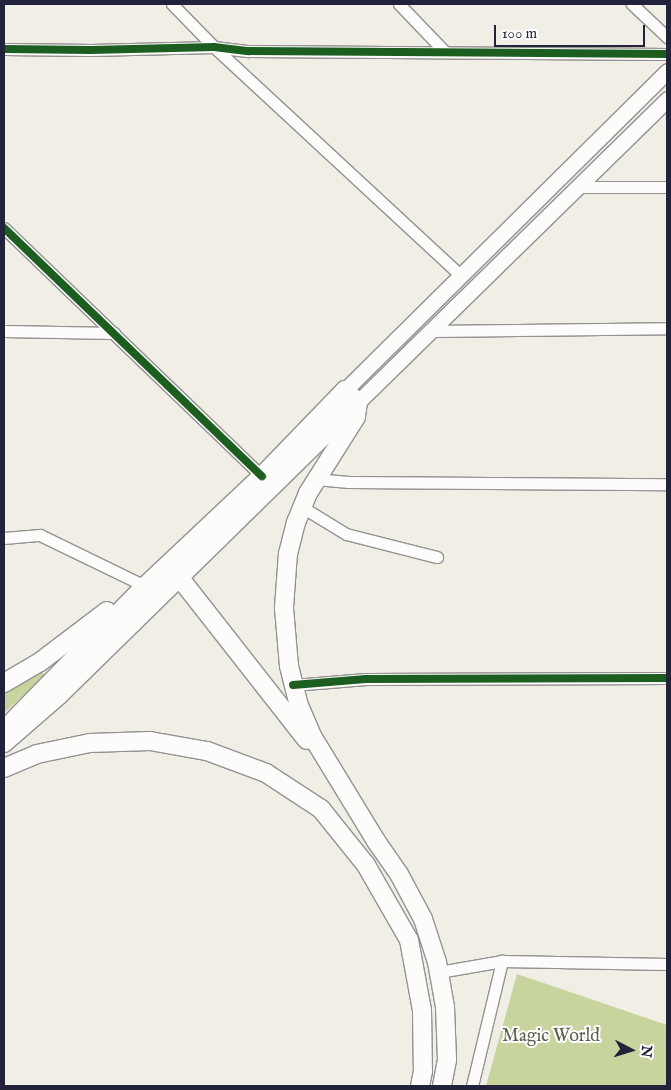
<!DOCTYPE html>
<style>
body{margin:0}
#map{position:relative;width:671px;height:1090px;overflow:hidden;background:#f1eee6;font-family:"IM FELL English",serif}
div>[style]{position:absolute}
.green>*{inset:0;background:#c8d49e}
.roads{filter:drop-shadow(1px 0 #949292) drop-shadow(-1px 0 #949292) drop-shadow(0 1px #949292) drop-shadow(0 -1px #949292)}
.minor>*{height:11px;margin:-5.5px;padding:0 5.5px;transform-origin:5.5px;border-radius:5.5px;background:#fdfcfb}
.major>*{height:15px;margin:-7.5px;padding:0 7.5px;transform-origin:7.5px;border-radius:7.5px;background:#fdfcfb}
.highway>*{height:18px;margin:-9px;padding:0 9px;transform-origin:9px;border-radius:9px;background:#fdfcfb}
.cycleway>*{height:8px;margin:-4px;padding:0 4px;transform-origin:4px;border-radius:4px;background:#1b5e20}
span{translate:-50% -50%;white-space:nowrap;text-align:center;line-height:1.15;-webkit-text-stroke:4px #fff;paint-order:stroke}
.park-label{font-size:18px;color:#57614b}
.frame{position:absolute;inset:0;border:5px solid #22223b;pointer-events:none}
.north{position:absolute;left:606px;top:1025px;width:50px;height:50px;-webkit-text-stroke:4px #fff;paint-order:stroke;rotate:95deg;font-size:14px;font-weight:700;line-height:20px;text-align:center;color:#22223b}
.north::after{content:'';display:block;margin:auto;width:18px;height:22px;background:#22223b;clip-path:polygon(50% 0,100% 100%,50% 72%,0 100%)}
.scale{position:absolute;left:494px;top:25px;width:151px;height:22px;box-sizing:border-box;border:2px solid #22223b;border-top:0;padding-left:6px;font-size:15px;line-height:18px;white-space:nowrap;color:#22223b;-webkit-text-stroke:4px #fff;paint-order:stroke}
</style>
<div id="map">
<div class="green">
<div style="clip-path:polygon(41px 670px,45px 675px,4px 713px,4px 691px)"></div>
<div style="clip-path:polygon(517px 974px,667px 1025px,667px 1086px,486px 1086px)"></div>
</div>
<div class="roads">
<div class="minor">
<div style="left:172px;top:4px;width:60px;rotate:45.7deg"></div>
<div style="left:214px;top:47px;width:337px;rotate:42.8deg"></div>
<div style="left:399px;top:4px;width:65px;rotate:46.2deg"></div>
<div style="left:632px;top:4px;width:48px;rotate:43.3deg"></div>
<div style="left:4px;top:49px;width:87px;rotate:0.7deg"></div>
<div style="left:91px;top:50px;width:123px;rotate:-1.4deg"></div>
<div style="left:214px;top:47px;width:35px;rotate:7deg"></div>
<div style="left:249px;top:51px;width:418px;rotate:0.4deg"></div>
<div style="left:578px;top:187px;width:89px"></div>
<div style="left:4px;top:228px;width:358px;rotate:43.9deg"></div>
<div style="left:4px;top:331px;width:110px;rotate:1deg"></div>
<div style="left:432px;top:331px;width:235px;rotate:-0.7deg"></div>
<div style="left:315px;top:479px;width:34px;rotate:5deg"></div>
<div style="left:349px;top:482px;width:318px;rotate:0.4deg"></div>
<div style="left:302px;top:507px;width:52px;rotate:31.5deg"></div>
<div style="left:346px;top:534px;width:94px;rotate:14.2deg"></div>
<div style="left:4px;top:538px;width:36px;rotate:-5deg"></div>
<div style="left:40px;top:535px;width:117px;rotate:25.9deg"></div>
<div style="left:293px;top:685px;width:73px;rotate:-4.7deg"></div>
<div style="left:366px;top:679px;width:301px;rotate:-0.2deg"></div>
<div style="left:439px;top:972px;width:64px;rotate:-9.9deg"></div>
<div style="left:502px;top:961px;width:165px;rotate:1deg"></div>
<div style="left:472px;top:1086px;width:129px;rotate:-76.5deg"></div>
</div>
<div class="major">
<div style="left:345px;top:390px;width:453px;rotate:-44.7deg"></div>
<div style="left:358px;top:402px;width:433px;rotate:-44.4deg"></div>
</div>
<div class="highway">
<div style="left:168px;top:572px;width:12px;rotate:24deg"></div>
<div style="left:179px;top:577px;width:207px;rotate:51.9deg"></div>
<div style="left:4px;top:683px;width:42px;rotate:-30.3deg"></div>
<div style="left:40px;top:662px;width:84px;rotate:-37.3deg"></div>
<div style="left:4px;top:730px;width:194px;rotate:-45.6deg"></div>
<div style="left:140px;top:591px;width:168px;rotate:-43.3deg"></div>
<div style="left:262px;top:476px;width:120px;rotate:-46deg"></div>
<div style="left:345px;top:390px;width:18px;rotate:43deg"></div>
<div style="left:358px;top:402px;width:15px;rotate:98deg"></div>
<div style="left:356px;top:417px;width:90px;rotate:122.3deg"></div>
<div style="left:308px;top:493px;width:31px;rotate:112deg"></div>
<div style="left:296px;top:522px;width:32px;rotate:104deg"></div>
<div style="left:288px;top:553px;width:55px;rotate:94.2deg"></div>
<div style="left:284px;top:608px;width:58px;rotate:85.1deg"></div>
<div style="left:289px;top:666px;width:38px;rotate:76deg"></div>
<div style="left:298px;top:703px;width:36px;rotate:67deg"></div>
<div style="left:312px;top:736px;width:123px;rotate:58.6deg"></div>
<div style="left:376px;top:841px;width:40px;rotate:55.1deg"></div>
<div style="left:399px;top:874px;width:51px;rotate:61.9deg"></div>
<div style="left:423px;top:919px;width:45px;rotate:72deg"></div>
<div style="left:437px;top:962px;width:46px;rotate:79.9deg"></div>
<div style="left:445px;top:1007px;width:53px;rotate:87.8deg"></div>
<div style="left:447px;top:1060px;width:26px;rotate:101deg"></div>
<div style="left:4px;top:743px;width:72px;rotate:-41deg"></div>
<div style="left:58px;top:696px;width:420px;rotate:-44.4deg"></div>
<div style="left:4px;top:768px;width:36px;rotate:-23deg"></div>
<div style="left:37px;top:754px;width:54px;rotate:-11.7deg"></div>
<div style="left:90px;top:743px;width:60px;rotate:-1.9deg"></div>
<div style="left:150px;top:741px;width:58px;rotate:10deg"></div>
<div style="left:207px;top:751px;width:63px;rotate:20.4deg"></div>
<div style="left:266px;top:773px;width:66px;rotate:33.2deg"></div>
<div style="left:321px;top:809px;width:72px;rotate:51.2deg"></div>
<div style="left:366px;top:865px;width:86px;rotate:60.2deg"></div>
<div style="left:409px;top:940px;width:71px;rotate:79.5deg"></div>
<div style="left:422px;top:1010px;width:61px;rotate:89.1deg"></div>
<div style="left:423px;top:1071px;width:15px;rotate:101deg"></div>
</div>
</div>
<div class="cycleway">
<div style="left:4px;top:49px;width:87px;rotate:0.7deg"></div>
<div style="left:91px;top:50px;width:123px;rotate:-1.4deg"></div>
<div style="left:214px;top:47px;width:35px;rotate:7deg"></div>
<div style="left:249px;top:51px;width:418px;rotate:0.4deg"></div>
<div style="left:4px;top:228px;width:358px;rotate:43.9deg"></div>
<div style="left:293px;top:685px;width:73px;rotate:-4.7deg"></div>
<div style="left:366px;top:679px;width:301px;rotate:-0.2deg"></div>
</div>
<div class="park-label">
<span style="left:551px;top:1037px">Magic World</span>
</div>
<div class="frame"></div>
<div class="north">N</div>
<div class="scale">100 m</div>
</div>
